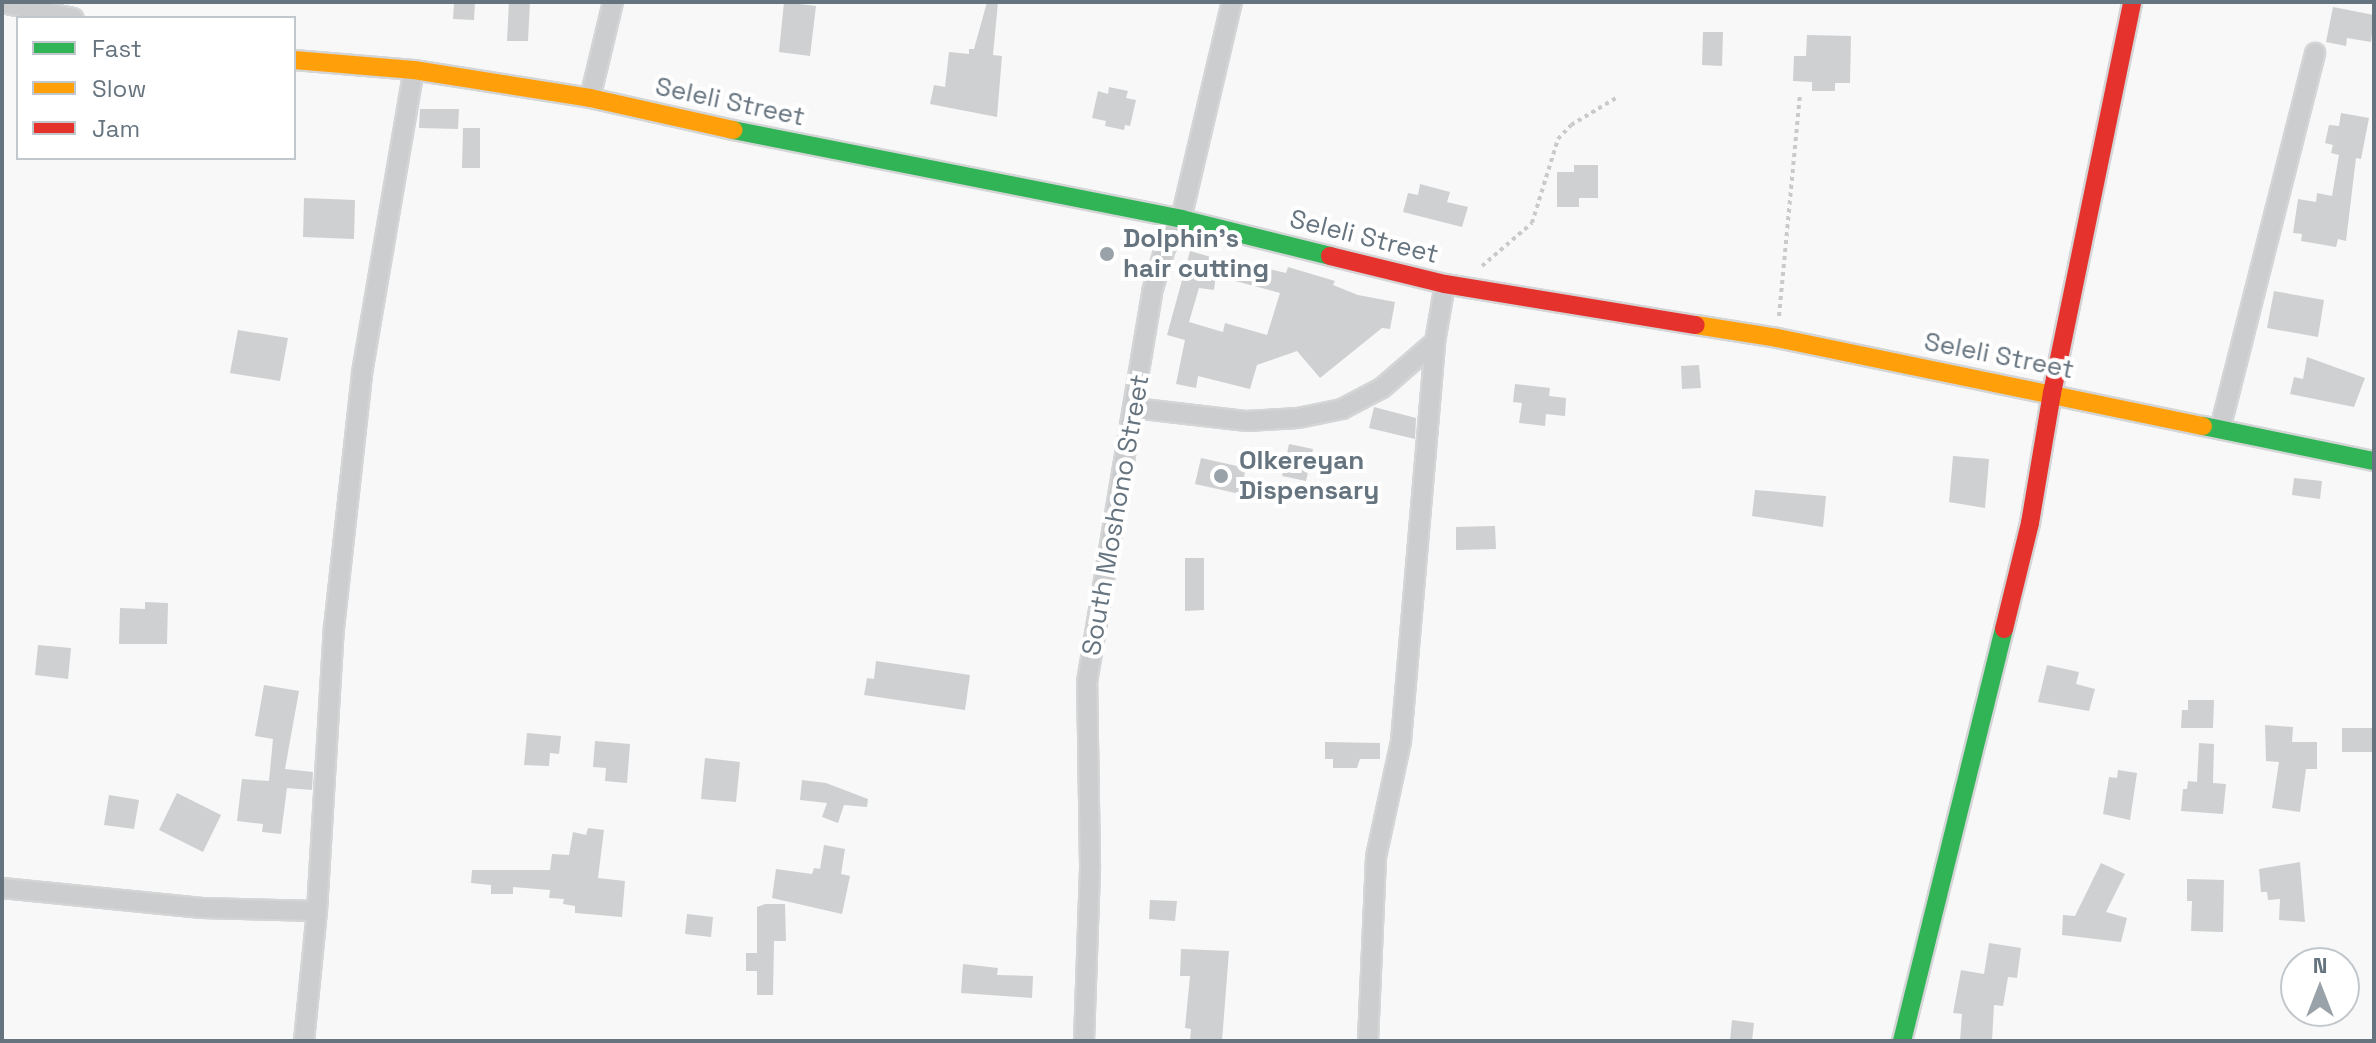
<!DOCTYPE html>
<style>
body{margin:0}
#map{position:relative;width:2376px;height:1043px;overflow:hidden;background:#f8f8f8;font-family:"Space Grotesk",sans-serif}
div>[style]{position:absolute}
.building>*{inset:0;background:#cfd0d1}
.path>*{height:4px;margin-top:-2px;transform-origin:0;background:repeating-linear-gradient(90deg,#c9cacb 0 4px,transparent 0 8px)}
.roads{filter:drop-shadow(2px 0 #d4d5d6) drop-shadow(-2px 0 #d4d5d6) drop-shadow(0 2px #d4d5d6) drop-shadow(0 -2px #d4d5d6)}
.street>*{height:18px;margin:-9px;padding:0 9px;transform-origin:9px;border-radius:9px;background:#cbcdce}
.fast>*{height:18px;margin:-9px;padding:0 9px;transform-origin:9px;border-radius:9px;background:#30b455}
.slow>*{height:18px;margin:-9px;padding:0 9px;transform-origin:9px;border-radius:9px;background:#ff9f0a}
.jam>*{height:18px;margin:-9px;padding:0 9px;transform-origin:9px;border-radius:9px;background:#e5322d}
.dots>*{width:22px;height:22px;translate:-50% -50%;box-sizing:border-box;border:4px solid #fff;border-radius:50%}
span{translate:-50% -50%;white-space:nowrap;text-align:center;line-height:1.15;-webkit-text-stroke:8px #fff;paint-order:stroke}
.street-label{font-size:26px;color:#66747f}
.poi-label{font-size:26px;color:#66747f;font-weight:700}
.left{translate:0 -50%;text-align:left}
.frame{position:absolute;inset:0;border:4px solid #66747f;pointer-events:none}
.legend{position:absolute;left:16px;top:16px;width:280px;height:144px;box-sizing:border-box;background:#fff;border:2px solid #c2c7cc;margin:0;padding:10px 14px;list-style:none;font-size:24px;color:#66747f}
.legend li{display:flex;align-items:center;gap:16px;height:40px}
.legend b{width:40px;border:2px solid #c2c7cc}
.north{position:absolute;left:2280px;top:947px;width:80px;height:80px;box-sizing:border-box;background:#fff;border:2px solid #c2c7cc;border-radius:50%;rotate:0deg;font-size:22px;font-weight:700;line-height:32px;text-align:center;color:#66747f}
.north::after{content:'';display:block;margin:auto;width:28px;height:36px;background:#99a2a9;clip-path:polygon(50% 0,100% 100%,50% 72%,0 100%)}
</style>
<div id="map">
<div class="building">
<div style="clip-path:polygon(454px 2px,475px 2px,474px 20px,453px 19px)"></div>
<div style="clip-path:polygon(509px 2px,530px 2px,528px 41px,507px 41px)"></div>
<div style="clip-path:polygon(784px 2px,816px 6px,810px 56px,779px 52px)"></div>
<div style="clip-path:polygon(987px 2px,998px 2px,993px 55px,1002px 56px,997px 117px,930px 104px,934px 85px,945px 87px,949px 52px,969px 54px,969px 49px,974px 49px)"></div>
<div style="clip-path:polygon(2333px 7px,2374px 15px,2371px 42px,2347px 38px,2346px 46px,2326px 42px)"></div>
<div style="clip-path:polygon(1703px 32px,1723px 32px,1722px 66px,1702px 65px)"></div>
<div style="clip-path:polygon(1807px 35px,1851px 36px,1850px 83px,1835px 83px,1835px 91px,1812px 91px,1812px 82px,1793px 81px,1794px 56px,1806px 56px)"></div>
<div style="clip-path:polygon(1109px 87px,1128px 91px,1126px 98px,1136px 100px,1130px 126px,1125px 125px,1124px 130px,1105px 126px,1106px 121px,1092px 118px,1098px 91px,1108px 94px)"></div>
<div style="clip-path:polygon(420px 109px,459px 109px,458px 129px,419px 128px)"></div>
<div style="clip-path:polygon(2341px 113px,2369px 118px,2361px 159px,2356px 158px,2346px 241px,2338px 239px,2336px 247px,2301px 241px,2302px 234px,2293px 233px,2298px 199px,2316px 202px,2317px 193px,2332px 196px,2339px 155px,2331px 153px,2333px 145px,2325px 143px,2329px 125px,2339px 126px)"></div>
<div style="clip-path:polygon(463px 128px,480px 128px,480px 168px,462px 168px)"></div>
<div style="clip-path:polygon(1574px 165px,1598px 165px,1598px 198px,1579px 198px,1579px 207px,1557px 207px,1557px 172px,1574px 172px)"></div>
<div style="clip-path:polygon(1420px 184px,1450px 192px,1447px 202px,1468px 207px,1462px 227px,1403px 212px,1408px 193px,1418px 195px)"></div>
<div style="clip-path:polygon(304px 198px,355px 200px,354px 239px,303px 237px)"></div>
<div style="clip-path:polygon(1190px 251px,1218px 259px,1214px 290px,1199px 288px,1189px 322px,1223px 332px,1225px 323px,1267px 335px,1280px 293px,1220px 277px,1224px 258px,1286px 273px,1288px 267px,1335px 281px,1333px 285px,1358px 295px,1395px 302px,1390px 329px,1382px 328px,1320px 378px,1297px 351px,1257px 365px,1250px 389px,1198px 376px,1196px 388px,1176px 384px,1185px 340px,1167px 335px)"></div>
<div style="clip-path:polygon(2274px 291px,2324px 300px,2318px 337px,2267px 328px)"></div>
<div style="clip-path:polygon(238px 330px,288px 338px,280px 381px,230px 373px)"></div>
<div style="clip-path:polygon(2307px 357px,2365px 378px,2354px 407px,2290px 394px,2294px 377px,2303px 379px)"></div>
<div style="clip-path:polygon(1699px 365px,1701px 388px,1682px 389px,1681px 366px)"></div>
<div style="clip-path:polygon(1515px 384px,1550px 388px,1549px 396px,1566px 398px,1565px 416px,1546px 414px,1545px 426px,1519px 423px,1522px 403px,1513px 402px)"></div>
<div style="clip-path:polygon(1374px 407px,1416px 418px,1415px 439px,1369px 428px)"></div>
<div style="clip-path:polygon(1289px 444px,1313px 449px,1306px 481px,1282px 476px)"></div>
<div style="clip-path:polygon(1953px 456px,1989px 459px,1985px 508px,1949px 502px)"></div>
<div style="clip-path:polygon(1201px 458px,1246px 468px,1240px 494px,1195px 484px)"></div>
<div style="clip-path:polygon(2294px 478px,2322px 481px,2320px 499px,2292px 495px)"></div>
<div style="clip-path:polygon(1755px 490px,1826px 496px,1823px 527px,1752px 516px)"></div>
<div style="clip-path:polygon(1495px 526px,1496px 549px,1456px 550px,1456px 527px)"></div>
<div style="clip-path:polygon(1185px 558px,1204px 558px,1204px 610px,1185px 611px)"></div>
<div style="clip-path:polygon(145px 602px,168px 603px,167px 644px,119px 644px,120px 608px,145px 609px)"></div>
<div style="clip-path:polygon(38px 645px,71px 648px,68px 679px,35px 675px)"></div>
<div style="clip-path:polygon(876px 661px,970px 675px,965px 710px,864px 695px,867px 678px,874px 679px)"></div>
<div style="clip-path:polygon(2047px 665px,2079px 672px,2076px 684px,2095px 689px,2089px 711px,2038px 702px)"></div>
<div style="clip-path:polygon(264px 685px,299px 691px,285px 769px,313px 772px,312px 790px,287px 788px,281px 834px,262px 832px,263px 824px,237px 821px,242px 779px,269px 781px,273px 739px,255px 736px)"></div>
<div style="clip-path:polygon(2188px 700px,2214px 700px,2213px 728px,2181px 728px,2182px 710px,2188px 710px)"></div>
<div style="clip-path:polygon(2265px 725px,2293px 727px,2292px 742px,2317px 742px,2317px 769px,2306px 769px,2300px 812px,2272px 808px,2279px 762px,2266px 761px)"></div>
<div style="clip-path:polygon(2342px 728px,2374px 728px,2374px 752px,2342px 752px)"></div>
<div style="clip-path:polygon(527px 733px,561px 736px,559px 754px,550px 753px,549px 766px,524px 765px)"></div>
<div style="clip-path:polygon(595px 741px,630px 744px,627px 783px,605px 781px,606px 768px,593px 767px)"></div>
<div style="clip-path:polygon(1325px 742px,1380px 743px,1380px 759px,1360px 759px,1357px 768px,1333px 768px,1333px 759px,1325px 759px)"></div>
<div style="clip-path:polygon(2199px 743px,2214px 744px,2213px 783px,2226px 784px,2223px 814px,2181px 811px,2183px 789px,2187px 789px,2188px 781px,2197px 782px)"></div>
<div style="clip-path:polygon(705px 758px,740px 762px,736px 802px,701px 799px)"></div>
<div style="clip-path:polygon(2118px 770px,2137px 773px,2130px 820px,2103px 814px,2109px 777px,2117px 778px)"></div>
<div style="clip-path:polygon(802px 780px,826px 783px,868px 799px,867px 807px,844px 805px,838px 823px,822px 817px,827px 803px,800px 800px)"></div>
<div style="clip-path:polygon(177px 793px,221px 815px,203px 852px,159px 830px)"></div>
<div style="clip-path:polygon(109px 795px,139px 800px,134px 829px,104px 825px)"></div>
<div style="clip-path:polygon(588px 828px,604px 830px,598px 878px,625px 881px,622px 917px,575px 913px,575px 906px,563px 904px,564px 899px,549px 898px,550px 890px,513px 887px,513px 894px,491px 894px,491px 885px,471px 883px,472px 870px,550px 870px,552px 854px,569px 855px,573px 832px,586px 835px)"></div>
<div style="clip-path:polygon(824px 845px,845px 849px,841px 874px,850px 876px,842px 914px,772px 898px,776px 869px,812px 874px,814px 868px,820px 869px)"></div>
<div style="clip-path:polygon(2300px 862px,2305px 922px,2279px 920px,2280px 899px,2268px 900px,2267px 892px,2261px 892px,2259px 869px)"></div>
<div style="clip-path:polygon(2101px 863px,2125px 874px,2106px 912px,2127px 918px,2121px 942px,2062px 935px,2063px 915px,2075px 916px)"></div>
<div style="clip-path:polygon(2187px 879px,2224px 880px,2223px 932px,2191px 931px,2192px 901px,2187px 901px)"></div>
<div style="clip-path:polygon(1150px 900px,1177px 901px,1175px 921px,1149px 919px)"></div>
<div style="clip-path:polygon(765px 904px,785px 904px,786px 941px,774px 941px,773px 995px,757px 995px,757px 971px,746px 971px,746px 953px,757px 953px,757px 907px)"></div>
<div style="clip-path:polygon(687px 914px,713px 917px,711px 937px,685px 934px)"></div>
<div style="clip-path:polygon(1989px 943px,2021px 948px,2017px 978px,2008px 977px,2003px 1006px,1994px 1005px,1992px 1041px,1960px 1041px,1962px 1014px,1953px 1013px,1961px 970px,1984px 974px)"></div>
<div style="clip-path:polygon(1181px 949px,1229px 951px,1222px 1041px,1190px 1041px,1191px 1029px,1185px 1028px,1190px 976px,1180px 976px)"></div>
<div style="clip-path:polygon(963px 964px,998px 968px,997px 975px,1033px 976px,1032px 998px,961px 993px)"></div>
<div style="clip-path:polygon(1732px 1020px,1754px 1023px,1752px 1041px,1730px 1041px)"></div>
</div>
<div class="path">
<div style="left:1482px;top:266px;width:66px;rotate:-40.7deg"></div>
<div style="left:1532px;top:223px;width:88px;rotate:-72.8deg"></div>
<div style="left:1558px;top:139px;width:19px;rotate:-47deg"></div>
<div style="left:1571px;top:125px;width:52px;rotate:-31deg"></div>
<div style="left:1779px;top:316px;width:222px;rotate:-84.6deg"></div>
</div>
<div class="roads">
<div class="street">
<div style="left:2px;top:3px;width:73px;rotate:11.9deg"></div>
<div style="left:590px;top:98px;width:99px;rotate:-76.5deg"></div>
<div style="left:1134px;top:408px;width:114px;rotate:6.6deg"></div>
<div style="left:1247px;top:421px;width:51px;rotate:-3.4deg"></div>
<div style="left:1298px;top:418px;width:45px;rotate:-11.6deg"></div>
<div style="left:1342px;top:409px;width:45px;rotate:-27.7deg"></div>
<div style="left:1382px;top:388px;width:70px;rotate:-41deg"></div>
<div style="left:2220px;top:429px;width:388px;rotate:-75.8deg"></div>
<div style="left:2px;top:888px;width:201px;rotate:5.7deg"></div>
<div style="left:202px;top:908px;width:115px;rotate:1.5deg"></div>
<div style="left:304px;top:1041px;width:131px;rotate:-84.3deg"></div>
<div style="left:317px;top:911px;width:284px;rotate:-86.6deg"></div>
<div style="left:334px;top:628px;width:257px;rotate:-83.7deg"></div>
<div style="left:362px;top:373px;width:307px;rotate:-80.3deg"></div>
<div style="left:1084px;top:1041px;width:176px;rotate:-88deg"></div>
<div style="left:1090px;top:865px;width:183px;rotate:-90.9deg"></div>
<div style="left:1087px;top:682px;width:395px;rotate:-80.5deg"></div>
<div style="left:1152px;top:292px;width:46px;rotate:-73.5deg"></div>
<div style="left:1165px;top:248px;width:33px;rotate:-61deg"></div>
<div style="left:1181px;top:219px;width:223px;rotate:-76.8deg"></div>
<div style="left:1368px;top:1041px;width:184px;rotate:-87.5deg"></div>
<div style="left:1376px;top:857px;width:119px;rotate:-77.8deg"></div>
<div style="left:1401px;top:741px;width:400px;rotate:-85.1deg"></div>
<div style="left:1435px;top:342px;width:59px;rotate:-80.2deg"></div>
</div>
<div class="fast">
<div style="left:733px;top:130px;width:457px;rotate:11.2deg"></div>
<div style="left:1181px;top:219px;width:154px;rotate:13.9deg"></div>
<div style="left:2203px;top:426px;width:175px;rotate:11.6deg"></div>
<div style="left:1902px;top:1041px;width:424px;rotate:-76.1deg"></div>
</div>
<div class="slow">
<div style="left:294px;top:60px;width:120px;rotate:4.8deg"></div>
<div style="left:414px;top:70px;width:178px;rotate:9deg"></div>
<div style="left:590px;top:98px;width:147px;rotate:12.6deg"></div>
<div style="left:1696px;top:325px;width:82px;rotate:9.1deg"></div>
<div style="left:1777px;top:338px;width:435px;rotate:11.7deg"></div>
</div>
<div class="jam">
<div style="left:1330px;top:256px;width:118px;rotate:13.7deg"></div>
<div style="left:1445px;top:284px;width:254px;rotate:9.3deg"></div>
<div style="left:2004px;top:629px;width:109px;rotate:-76.2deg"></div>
<div style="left:2030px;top:523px;width:132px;rotate:-80.4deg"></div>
<div style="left:2052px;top:393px;width:399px;rotate:-78.4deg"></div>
</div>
</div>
<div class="dots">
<div style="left:1107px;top:254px;background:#99a2a9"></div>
<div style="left:1221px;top:476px;background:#99a2a9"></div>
</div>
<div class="street-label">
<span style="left:730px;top:102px;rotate:12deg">Seleli Street</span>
<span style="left:1364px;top:237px;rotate:14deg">Seleli Street</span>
<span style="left:1999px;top:356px;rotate:11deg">Seleli Street</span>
<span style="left:1116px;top:515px;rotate:-80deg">South Moshono Street</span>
</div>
<div class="poi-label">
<span class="left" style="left:1123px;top:254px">Dolphin's<br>hair cutting</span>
<span class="left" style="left:1239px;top:476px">Olkereyan<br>Dispensary</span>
</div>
<div class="frame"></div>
<ul class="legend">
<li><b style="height:10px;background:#30b455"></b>Fast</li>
<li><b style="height:10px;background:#ff9f0a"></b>Slow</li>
<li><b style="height:10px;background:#e5322d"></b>Jam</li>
</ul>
<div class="north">N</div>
</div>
